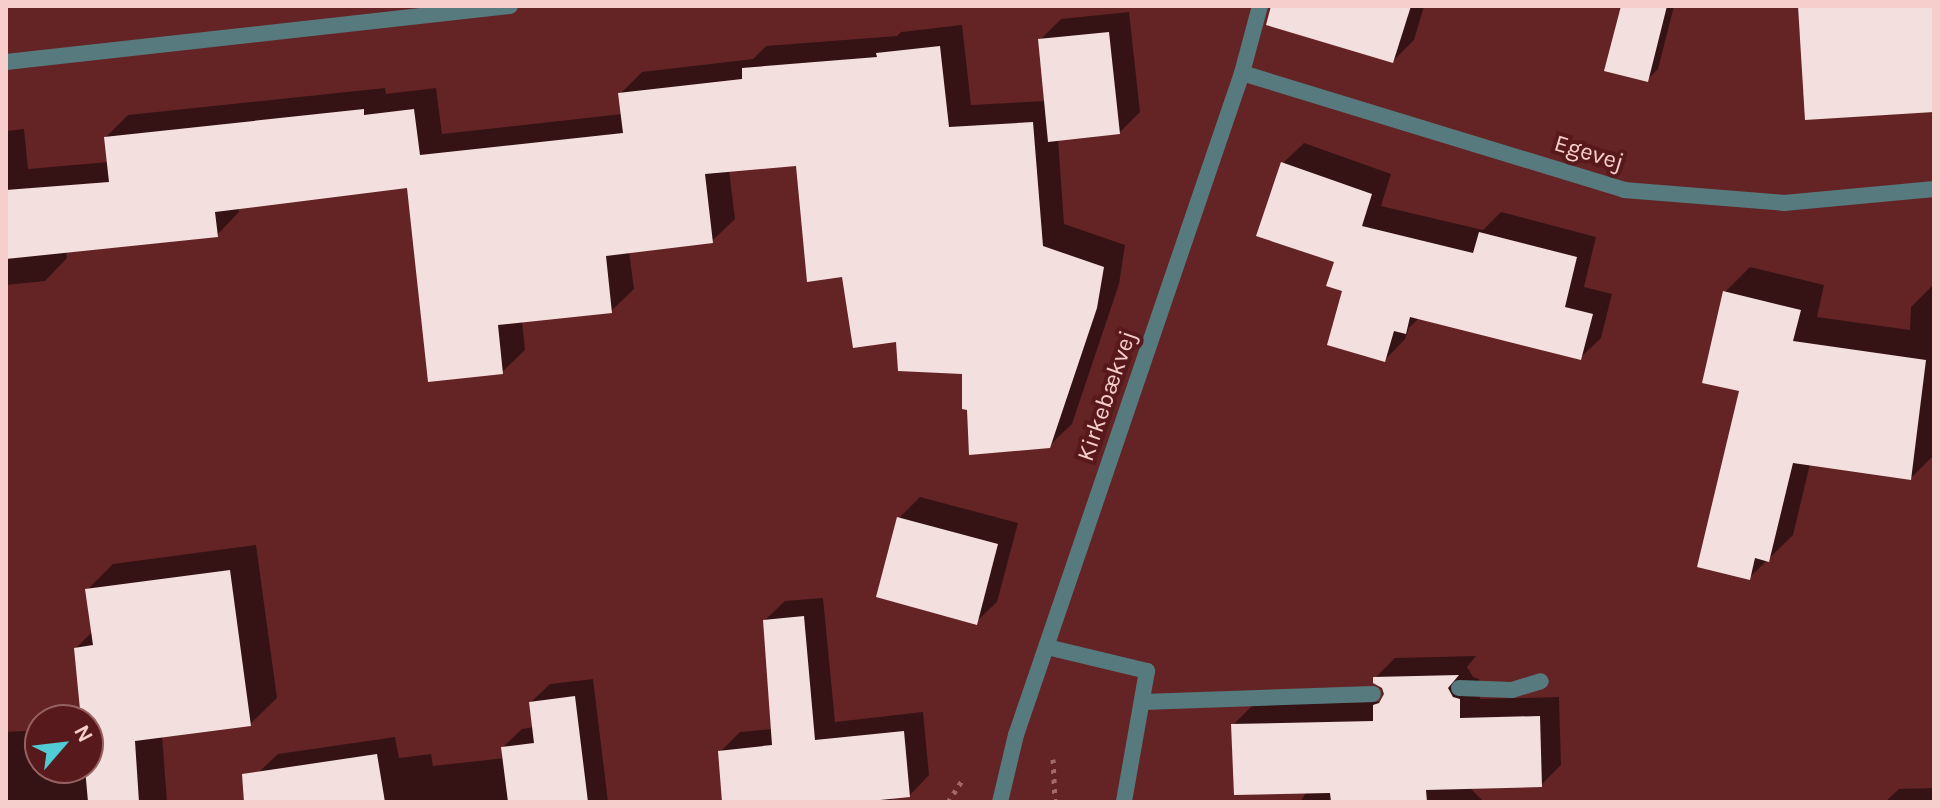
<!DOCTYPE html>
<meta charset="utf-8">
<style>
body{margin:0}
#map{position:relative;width:1940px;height:808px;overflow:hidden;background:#642426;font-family:Karla,sans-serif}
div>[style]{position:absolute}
.shadow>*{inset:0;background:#0007}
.building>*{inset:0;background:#f3dfde}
.path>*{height:5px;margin-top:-2.5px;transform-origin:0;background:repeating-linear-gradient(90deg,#a06a6b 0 4px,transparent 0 10px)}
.service>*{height:16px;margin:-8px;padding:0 8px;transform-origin:8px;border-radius:8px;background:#567a7d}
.minor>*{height:16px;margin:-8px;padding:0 8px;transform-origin:8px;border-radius:8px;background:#567a7d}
.tertiary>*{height:16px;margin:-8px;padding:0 8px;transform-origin:8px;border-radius:8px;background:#567a7d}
span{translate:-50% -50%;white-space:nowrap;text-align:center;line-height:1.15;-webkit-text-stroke:8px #58191c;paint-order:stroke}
.street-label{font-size:24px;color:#f6cecc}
.frame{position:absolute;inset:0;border:8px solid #f6cecc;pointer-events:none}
.north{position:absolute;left:24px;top:704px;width:80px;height:80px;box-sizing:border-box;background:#58191c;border:2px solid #976162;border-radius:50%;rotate:62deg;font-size:22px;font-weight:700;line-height:32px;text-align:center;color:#f6cecc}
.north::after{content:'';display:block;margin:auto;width:28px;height:36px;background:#51ccd5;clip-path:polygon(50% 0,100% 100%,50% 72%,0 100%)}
</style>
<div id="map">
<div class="shadow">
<div style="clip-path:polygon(1324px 6px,1424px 6px,1414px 40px,1393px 61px)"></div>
<div style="clip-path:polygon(1623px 6px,1674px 6px,1658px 69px,1647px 80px)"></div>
<div style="clip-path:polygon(1129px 12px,1140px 112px,1119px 133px,1058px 139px,1064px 224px,1125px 245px,1119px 284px,1072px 424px,1049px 446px,964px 372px,898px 340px,843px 275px,797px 164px,729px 170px,735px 219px,712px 241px,629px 251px,634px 289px,611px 311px,522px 321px,525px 350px,502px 372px,409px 186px,238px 207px,239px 212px,217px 235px,66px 251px,67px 258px,45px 281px,6px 285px,6px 131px,24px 129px,28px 169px,109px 162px,106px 137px,128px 115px,385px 88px,386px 94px,436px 88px,442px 134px,622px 114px,620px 94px,642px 72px,753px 59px,766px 46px,897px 36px,901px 32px,962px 25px,971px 105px,1046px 101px,1040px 40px,1061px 19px)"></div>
<div style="clip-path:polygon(1304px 143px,1391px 174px,1381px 206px,1483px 230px,1501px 212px,1596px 237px,1584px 287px,1612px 294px,1601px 338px,1580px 358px,1419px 318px,1409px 328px,1405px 339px,1385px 360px,1345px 290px,1336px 261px,1283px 163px)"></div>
<div style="clip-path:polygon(1750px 267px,1824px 285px,1817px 317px,1910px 330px,1911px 307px,1934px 284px,1934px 455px,1911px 478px,1810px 464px,1793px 535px,1749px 578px,1741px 390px,1725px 292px)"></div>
<div style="clip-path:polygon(920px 497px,1018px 523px,997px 602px,976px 622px,899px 518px)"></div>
<div style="clip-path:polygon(256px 545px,277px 698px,250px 724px,162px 735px,167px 802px,6px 802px,6px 732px,40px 730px,40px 768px,88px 768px,88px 720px,83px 720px,76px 648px,93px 631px,87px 590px,113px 564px)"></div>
<div style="clip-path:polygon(823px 598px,835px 722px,923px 712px,929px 775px,910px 795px,894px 797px,889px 802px,726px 802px,720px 752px,740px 732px,772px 729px,765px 620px,785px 601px)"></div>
<div style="clip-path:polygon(1476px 656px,1467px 667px,1473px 677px,1479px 679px,1480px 699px,1559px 697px,1561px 765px,1541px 785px,1469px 787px,1484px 802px,1300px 802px,1307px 791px,1233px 725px,1253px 705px,1379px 702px,1386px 695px,1375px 678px,1395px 658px)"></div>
<div style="clip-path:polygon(593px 679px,608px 802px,262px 802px,259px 772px,278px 754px,395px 737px,399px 758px,431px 754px,433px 766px,505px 758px,503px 747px,522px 729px,534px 727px,531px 702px,550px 684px)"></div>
<div style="clip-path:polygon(1934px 788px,1934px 802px,1885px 802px,1899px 789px)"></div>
</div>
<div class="building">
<div style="clip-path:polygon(1271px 6px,1411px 6px,1393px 63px,1266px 25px)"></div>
<div style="clip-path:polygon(1621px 6px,1667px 6px,1648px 82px,1604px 71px)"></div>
<div style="clip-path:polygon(1798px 6px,1934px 6px,1934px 112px,1805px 120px)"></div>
<div style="clip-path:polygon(1109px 32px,1120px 134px,1048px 142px,1038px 39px)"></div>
<div style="clip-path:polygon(940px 46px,949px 127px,1033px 122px,1043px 246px,1104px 267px,1097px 308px,1050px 448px,969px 455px,967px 410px,962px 409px,962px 374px,898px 371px,896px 342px,853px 348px,842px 277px,807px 282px,796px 166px,705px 174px,713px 243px,606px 256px,612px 313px,498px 325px,503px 374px,428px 382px,407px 188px,215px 212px,218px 237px,6px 259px,6px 190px,109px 182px,104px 137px,364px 109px,364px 115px,414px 109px,420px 155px,623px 133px,618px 93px,742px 79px,742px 68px,877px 57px,876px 53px)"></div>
<div style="clip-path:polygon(1281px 162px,1372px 194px,1362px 226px,1473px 253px,1479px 232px,1577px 257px,1565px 307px,1593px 314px,1581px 360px,1410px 317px,1406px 334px,1394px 331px,1385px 362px,1327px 345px,1342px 291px,1326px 286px,1334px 262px,1256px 236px)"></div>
<div style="clip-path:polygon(1723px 291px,1801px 310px,1793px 341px,1926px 360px,1911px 480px,1793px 463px,1769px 562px,1755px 558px,1750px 580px,1697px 567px,1739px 391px,1702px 383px)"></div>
<div style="clip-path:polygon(897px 517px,998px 544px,977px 625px,876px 597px)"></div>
<div style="clip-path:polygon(230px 570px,251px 726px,135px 741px,139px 802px,88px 802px,85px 768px,88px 768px,88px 720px,81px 720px,74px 648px,93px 645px,85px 589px)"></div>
<div style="clip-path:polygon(804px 616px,815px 740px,904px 731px,910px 797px,860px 802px,722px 802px,718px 751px,772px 745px,763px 620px)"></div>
<div style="clip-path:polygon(1459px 675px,1448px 688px,1453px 697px,1460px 699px,1460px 718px,1540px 716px,1542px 787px,1426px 790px,1427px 802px,1331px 802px,1330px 793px,1234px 795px,1231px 724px,1373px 721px,1373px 705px,1379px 703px,1384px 694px,1382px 688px,1373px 683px,1373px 677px)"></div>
<div style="clip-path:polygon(575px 696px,588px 802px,508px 802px,501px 747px,534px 743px,529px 702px)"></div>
<div style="clip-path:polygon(377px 754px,385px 802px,244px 802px,242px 774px)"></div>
</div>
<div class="path">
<div style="left:1053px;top:759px;width:43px;rotate:87.3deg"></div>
<div style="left:948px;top:802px;width:27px;rotate:-57deg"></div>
</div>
<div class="service">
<div style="left:1047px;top:647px;width:103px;rotate:13.5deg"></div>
<div style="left:1147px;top:671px;width:133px;rotate:100deg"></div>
<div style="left:1459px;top:688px;width:53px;rotate:2.2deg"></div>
<div style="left:1512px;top:690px;width:30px;rotate:-17deg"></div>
<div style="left:1143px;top:702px;width:230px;rotate:-2deg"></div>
</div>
<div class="minor">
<div style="left:6px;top:62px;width:507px;rotate:-6.34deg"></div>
<div style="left:1242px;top:73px;width:400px;rotate:17deg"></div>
<div style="left:1624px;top:190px;width:161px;rotate:4.6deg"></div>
<div style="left:1784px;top:203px;width:151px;rotate:-5.3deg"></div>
</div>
<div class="tertiary">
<div style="left:1000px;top:802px;width:69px;rotate:-76.6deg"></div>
<div style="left:1016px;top:735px;width:700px;rotate:-71.15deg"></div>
<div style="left:1242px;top:73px;width:69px;rotate:-75deg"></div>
</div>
<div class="street-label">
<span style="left:1589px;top:153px;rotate:17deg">Egevej</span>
<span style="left:1107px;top:396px;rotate:-71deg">Kirkebækvej</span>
</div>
<div class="frame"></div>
<div class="north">N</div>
</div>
